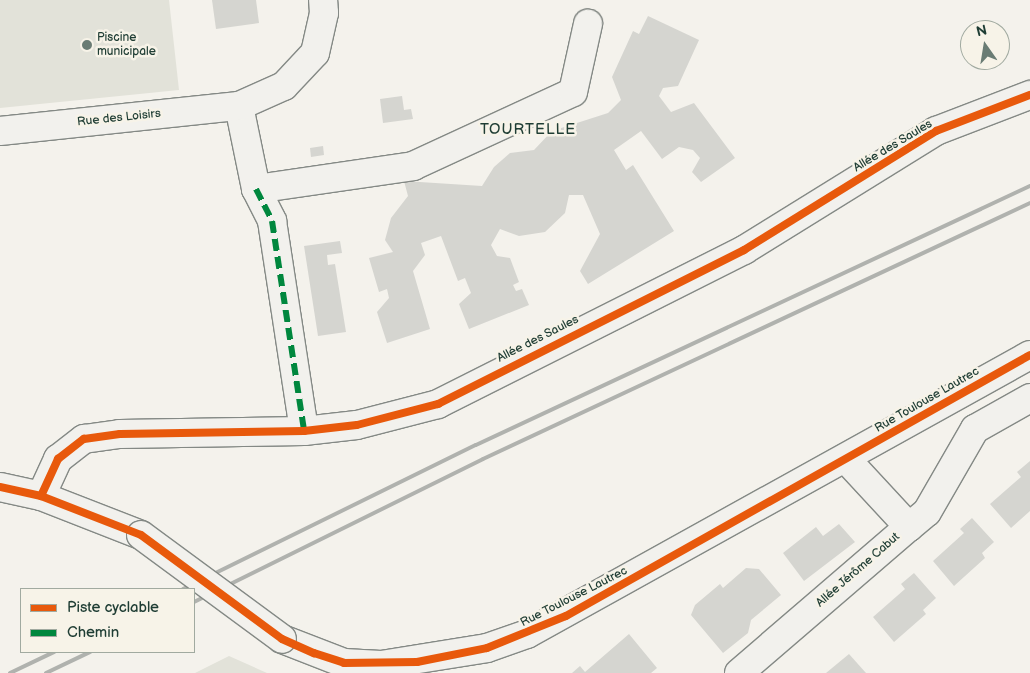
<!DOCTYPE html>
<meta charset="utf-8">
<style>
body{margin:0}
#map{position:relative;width:1030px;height:673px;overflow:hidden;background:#f4f2ec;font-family:"Balsamiq Sans",sans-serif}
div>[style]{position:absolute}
.green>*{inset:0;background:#e2e2d9}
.building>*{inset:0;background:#d5d5d0}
.roads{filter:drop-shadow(1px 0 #848985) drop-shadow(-1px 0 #848985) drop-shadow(0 1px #848985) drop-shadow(0 -1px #848985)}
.minor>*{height:28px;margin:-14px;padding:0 14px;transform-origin:14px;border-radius:14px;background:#f2f1ed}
.rail>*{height:4px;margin:-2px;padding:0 2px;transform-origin:2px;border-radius:2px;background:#b0b2ae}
.bridges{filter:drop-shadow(1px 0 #848985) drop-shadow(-1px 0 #848985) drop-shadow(0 1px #848985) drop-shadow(0 -1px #848985)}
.minor-bridge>*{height:28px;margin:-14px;padding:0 14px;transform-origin:14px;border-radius:14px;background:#f2f1ed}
.quiet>*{height:6px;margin-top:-3px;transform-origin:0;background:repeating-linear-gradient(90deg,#00873e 0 12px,transparent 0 18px)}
.cycleway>*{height:8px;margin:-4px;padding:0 4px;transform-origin:4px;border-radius:4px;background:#e8590c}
.dots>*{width:14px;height:14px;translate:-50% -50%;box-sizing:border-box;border:2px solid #f7f3e8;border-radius:50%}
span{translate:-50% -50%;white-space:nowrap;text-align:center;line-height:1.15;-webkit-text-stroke:5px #f7f3e8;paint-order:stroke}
.poi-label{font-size:12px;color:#1f3d34}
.left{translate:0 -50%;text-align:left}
.street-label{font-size:12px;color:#1f3d34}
.quarter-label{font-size:15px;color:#1f3d34;letter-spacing:1px}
.legend{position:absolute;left:20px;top:588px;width:175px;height:65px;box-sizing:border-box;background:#f7f3e8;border:1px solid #a1aaa0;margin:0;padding:6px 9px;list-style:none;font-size:15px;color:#1f3d34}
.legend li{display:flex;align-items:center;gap:10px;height:25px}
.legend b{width:25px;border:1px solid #a1aaa0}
.north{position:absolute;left:960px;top:20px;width:50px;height:50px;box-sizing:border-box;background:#f7f3e8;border:1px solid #a1aaa0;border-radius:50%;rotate:347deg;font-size:14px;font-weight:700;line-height:20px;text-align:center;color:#1f3d34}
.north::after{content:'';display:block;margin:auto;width:18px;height:22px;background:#6a7c74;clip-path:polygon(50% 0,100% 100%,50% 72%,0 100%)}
</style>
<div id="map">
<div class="green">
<div style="clip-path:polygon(0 0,169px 0,179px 90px,0 108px)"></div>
<div style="clip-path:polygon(229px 656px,267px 673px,195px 673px)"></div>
</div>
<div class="building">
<div style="clip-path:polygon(212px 0,256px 0,259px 23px,216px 29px)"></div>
<div style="clip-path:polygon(648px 16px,699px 40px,678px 86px,663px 88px,659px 96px,671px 112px,694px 103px,735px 158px,701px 182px,692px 172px,700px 158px,693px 150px,679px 147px,662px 159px,641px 131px,614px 150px,626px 170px,633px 165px,674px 231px,588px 284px,580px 271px,600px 234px,583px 195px,569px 195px,565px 213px,545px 232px,519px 236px,500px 229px,491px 245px,497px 256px,510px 258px,519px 282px,513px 285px,516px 291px,522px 289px,529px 305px,469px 329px,459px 304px,471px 293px,465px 278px,458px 281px,441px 236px,421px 243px,425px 255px,413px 271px,430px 329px,387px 343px,377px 312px,389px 298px,387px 289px,379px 292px,369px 258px,393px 252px,385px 240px,391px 218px,408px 196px,404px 181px,482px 186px,494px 167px,510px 153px,534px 150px,552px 131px,608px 113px,621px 100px,612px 77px,633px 31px,639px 34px)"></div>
<div style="clip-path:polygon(402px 96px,404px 110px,411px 109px,413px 119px,383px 123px,380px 99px)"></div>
<div style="clip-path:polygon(323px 146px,324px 155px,311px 157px,310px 148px)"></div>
<div style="clip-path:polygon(340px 241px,342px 253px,327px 255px,328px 265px,335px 264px,346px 332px,318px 336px,304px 246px)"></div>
<div style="clip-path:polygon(1030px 461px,1030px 511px,1011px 528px,990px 504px,1021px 477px,1017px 472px)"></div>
<div style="clip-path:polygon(972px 518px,994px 542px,982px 553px,985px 558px,954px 586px,933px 561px,964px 533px,960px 529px)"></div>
<div style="clip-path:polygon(839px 524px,855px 542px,804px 581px,783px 553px,816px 527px,823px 536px)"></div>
<div style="clip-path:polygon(746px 568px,759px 569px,781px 595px,751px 620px,748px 633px,723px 653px,691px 615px,695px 605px,720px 584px,723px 588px)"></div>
<div style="clip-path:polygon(914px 573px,936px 598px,923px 610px,926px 614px,894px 642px,873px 617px,905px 589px,901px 584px)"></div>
<div style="clip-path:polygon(629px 634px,657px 668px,651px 673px,572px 673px,580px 666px,585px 672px)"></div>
<div style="clip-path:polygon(849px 654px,866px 673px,826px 673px)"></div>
</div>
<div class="roads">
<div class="minor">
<div style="left:239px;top:106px;width:85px;rotate:78.4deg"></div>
<div style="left:256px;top:189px;width:159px;rotate:-8.3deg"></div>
<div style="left:413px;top:166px;width:176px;rotate:-24.8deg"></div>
<div style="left:573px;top:92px;width:70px;rotate:-77.6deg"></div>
<div style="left:0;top:131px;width:240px;rotate:-6deg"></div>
<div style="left:239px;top:106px;width:49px;rotate:-24deg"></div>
<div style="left:284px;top:86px;width:45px;rotate:-46.8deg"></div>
<div style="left:315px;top:53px;width:41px;rotate:-77.3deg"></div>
<div style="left:324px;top:13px;width:13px;rotate:-94deg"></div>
<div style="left:256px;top:189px;width:36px;rotate:63deg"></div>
<div style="left:272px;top:221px;width:212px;rotate:81.3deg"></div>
<div style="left:0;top:487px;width:42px;rotate:12.4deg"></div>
<div style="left:41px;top:496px;width:107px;rotate:21.3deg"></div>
<div style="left:41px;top:496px;width:41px;rotate:-65.3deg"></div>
<div style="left:58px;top:459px;width:33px;rotate:-38deg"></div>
<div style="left:84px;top:439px;width:36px;rotate:-8deg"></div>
<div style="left:120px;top:434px;width:184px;rotate:-0.9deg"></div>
<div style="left:304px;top:431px;width:53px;rotate:-6.5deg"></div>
<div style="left:357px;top:425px;width:84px;rotate:-14.5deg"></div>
<div style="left:438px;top:404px;width:343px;rotate:-26.7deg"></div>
<div style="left:744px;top:250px;width:226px;rotate:-31.8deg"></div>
<div style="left:936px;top:131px;width:101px;rotate:-21deg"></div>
<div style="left:909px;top:527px;width:23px;rotate:-40deg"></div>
<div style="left:927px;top:512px;width:96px;rotate:-60deg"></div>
<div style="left:975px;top:429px;width:63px;rotate:-29.4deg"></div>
<div style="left:282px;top:639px;width:66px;rotate:21.2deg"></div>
<div style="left:344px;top:663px;width:37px;rotate:3deg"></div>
<div style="left:381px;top:665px;width:107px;rotate:-9.1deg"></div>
<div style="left:487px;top:648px;width:42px;rotate:-19.3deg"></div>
<div style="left:527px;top:634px;width:575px;rotate:-29.02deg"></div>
<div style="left:739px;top:673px;width:224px;rotate:-40.7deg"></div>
<div style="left:909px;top:527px;width:91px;rotate:-132.8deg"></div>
</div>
</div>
<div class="rail">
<div style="left:183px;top:589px;width:326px;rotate:-26.2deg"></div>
<div style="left:476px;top:445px;width:612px;rotate:-25.06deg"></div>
<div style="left:194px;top:602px;width:322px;rotate:-26.3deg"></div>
<div style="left:483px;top:459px;width:604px;rotate:-25.08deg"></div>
<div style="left:10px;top:673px;width:49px;rotate:-25.5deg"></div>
<div style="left:46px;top:673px;width:49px;rotate:-25.5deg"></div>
</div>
<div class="bridges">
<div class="minor-bridge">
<div style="left:141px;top:535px;width:175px;rotate:36.4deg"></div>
</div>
</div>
<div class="quiet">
<div style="left:256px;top:189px;width:36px;rotate:63deg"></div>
<div style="left:272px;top:221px;width:212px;rotate:81.3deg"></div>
</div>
<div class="cycleway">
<div style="left:0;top:487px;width:42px;rotate:12.4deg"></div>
<div style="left:41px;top:496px;width:107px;rotate:21.3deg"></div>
<div style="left:141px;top:535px;width:175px;rotate:36.4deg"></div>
<div style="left:282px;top:639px;width:35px;rotate:24deg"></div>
<div style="left:314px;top:653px;width:32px;rotate:18deg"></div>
<div style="left:344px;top:663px;width:73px;rotate:-0.8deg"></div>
<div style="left:417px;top:662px;width:71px;rotate:-11.3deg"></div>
<div style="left:487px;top:648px;width:85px;rotate:-22.1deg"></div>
<div style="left:566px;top:616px;width:532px;rotate:-29.36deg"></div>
<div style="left:41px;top:496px;width:41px;rotate:-65.3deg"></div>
<div style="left:58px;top:459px;width:33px;rotate:-38deg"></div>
<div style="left:84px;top:439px;width:36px;rotate:-8deg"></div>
<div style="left:120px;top:434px;width:184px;rotate:-0.9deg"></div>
<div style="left:304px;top:431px;width:53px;rotate:-6.5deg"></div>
<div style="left:357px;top:425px;width:84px;rotate:-14.5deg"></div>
<div style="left:438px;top:404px;width:343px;rotate:-26.7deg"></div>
<div style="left:744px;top:250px;width:226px;rotate:-31.8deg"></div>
<div style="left:936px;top:131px;width:101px;rotate:-21deg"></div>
</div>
<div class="dots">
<div style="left:87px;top:45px;background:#6a7c74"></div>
</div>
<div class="poi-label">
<span class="left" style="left:97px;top:45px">Piscine<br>municipale</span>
</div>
<div class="street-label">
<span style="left:119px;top:118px;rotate:-6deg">Rue des Loisirs</span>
<span style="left:893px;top:146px;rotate:-31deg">Allée des Saules</span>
<span style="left:538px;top:339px;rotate:-27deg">Allée des Saules</span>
<span style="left:927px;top:400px;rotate:-30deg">Rue Toulouse Lautrec</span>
<span style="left:858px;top:570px;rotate:-41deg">Allée Jérôme Cabut</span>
<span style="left:574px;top:597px;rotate:-27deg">Rue Toulouse Lautrec</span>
</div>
<div class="quarter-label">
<span style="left:528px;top:130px">TOURTELLE</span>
</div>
<ul class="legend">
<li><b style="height:6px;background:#e8590c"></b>Piste cyclable</li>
<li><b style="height:6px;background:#00873e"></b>Chemin</li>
</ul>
<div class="north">N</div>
</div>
